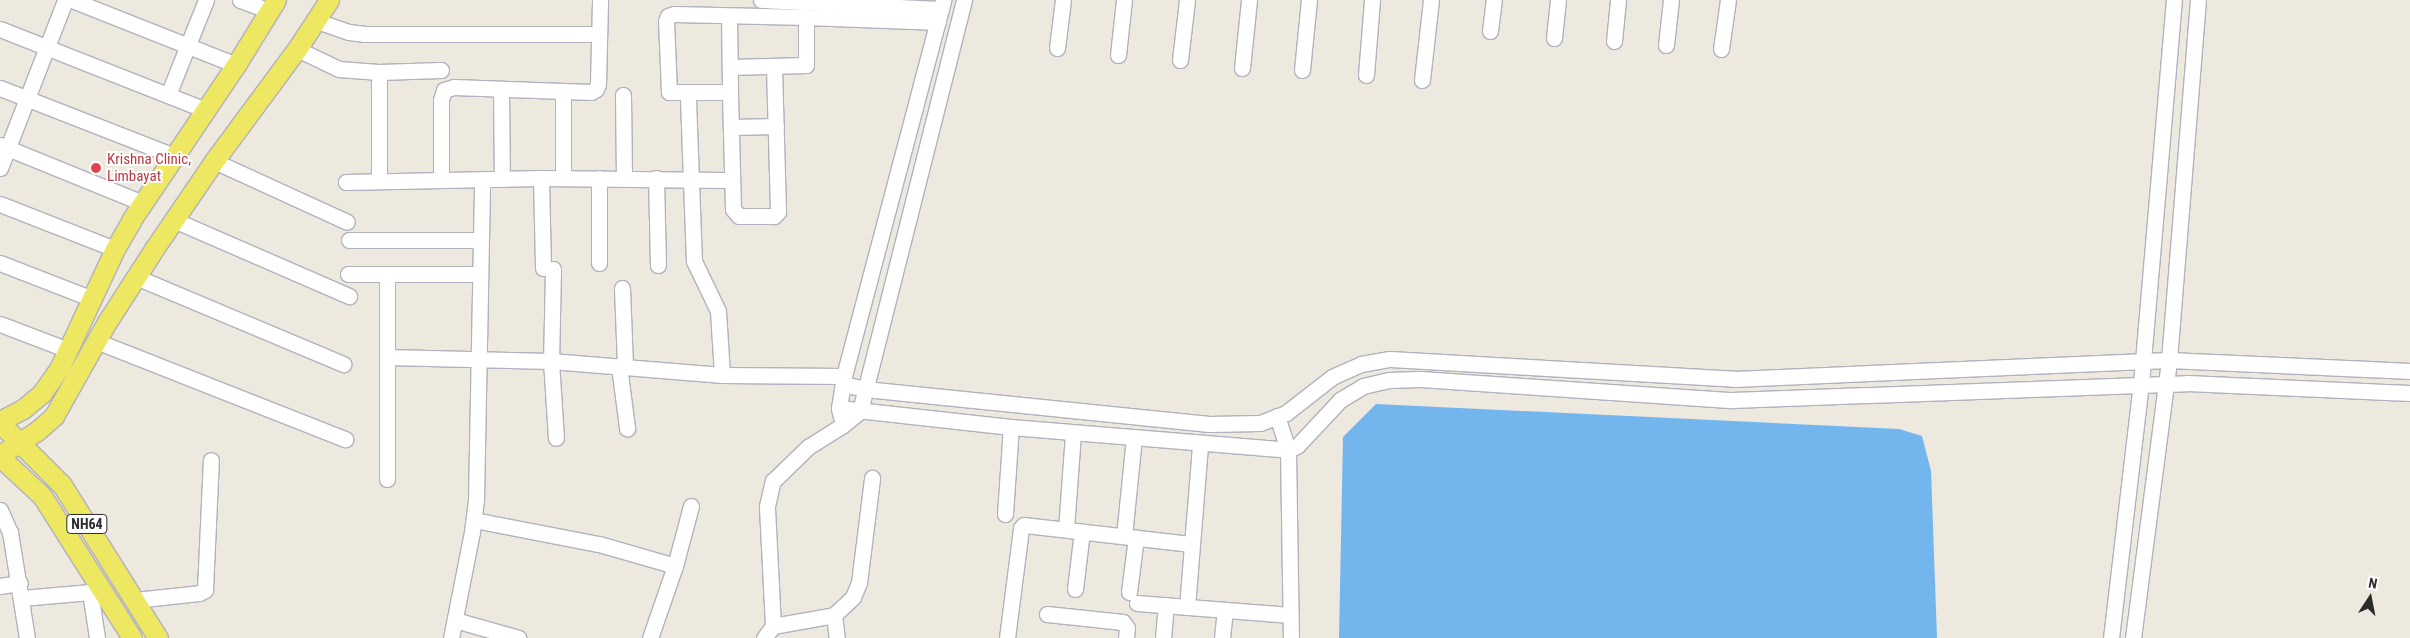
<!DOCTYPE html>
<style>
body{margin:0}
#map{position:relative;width:2410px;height:638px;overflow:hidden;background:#ede9de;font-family:"Roboto Condensed",sans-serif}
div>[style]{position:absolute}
.water>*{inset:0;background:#73b6ed}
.roads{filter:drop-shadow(1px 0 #b1b1bf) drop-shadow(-1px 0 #b1b1bf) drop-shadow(0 1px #b1b1bf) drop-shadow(0 -1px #b1b1bf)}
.minor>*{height:15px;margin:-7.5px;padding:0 7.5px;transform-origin:7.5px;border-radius:7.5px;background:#fff}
.major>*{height:19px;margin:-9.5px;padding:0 9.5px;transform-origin:9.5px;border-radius:9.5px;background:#eee761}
.dots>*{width:14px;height:14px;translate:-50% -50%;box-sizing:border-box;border:2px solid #fff;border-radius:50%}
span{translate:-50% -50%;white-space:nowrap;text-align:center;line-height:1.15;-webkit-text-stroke:4px #fff;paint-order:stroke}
.shield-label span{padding:1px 4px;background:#fff;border:1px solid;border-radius:4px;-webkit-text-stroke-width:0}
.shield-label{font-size:14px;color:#2b2b2b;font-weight:700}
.health-label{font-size:15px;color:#be3a42}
.left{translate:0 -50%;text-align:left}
.north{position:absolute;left:2345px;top:573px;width:50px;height:50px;-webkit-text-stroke:4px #fff;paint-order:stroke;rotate:11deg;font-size:14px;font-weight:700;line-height:20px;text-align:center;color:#2b2b2b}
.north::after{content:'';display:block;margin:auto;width:18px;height:22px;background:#2b2b2b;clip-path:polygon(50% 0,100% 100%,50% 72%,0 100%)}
</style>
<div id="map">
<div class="water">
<div style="clip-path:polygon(1376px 404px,1899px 429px,1922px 436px,1931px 471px,1937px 638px,1339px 638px,1343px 437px)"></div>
</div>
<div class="roads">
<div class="minor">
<div style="left:72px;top:0;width:176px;rotate:21.6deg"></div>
<div style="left:240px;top:0;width:32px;rotate:20deg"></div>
<div style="left:761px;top:0;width:180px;rotate:2.9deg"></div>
<div style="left:729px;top:16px;width:76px;rotate:89.2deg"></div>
<div style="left:314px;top:20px;width:37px;rotate:19deg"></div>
<div style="left:349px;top:32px;width:16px;rotate:7deg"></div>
<div style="left:365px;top:34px;width:234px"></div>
<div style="left:0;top:29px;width:221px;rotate:21.5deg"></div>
<div style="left:1490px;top:31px;width:31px;rotate:-83deg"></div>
<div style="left:1554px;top:38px;width:38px;rotate:-84deg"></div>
<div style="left:1614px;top:41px;width:41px;rotate:-84.4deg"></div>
<div style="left:1666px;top:45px;width:45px;rotate:-83.7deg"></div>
<div style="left:1057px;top:48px;width:48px;rotate:-82.9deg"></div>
<div style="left:297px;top:49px;width:47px;rotate:25.5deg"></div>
<div style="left:339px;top:69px;width:40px;rotate:4.3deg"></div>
<div style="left:379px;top:72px;width:62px;rotate:-1.8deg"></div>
<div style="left:1721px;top:49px;width:49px;rotate:-81.9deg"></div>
<div style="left:1118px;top:55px;width:55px;rotate:-83.8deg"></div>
<div style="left:1180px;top:60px;width:60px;rotate:-83.3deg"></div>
<div style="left:730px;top:67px;width:76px;rotate:-1.5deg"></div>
<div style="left:806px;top:65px;width:48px;rotate:-90deg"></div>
<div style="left:774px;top:67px;width:145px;rotate:88.4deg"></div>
<div style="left:778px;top:212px;width:6px;rotate:135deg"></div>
<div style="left:774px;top:216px;width:35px;rotate:180deg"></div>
<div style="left:739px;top:216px;width:9px;rotate:-131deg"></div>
<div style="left:733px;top:209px;width:117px;rotate:-91.5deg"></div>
<div style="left:730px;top:92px;width:61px;rotate:180deg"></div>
<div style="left:669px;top:92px;width:71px;rotate:-92.4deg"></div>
<div style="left:666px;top:21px;width:5px;rotate:-68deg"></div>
<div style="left:668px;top:16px;width:6px;rotate:-18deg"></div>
<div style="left:674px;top:14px;width:132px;rotate:1.3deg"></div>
<div style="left:806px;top:17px;width:132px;rotate:2.2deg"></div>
<div style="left:1242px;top:68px;width:68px;rotate:-84.1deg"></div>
<div style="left:1302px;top:70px;width:70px;rotate:-84.3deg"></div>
<div style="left:1366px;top:75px;width:75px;rotate:-85.4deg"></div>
<div style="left:1422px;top:80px;width:81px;rotate:-83.6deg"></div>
<div style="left:0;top:88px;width:187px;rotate:21.3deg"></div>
<div style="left:501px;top:89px;width:90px;rotate:89.4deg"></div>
<div style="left:168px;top:95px;width:102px;rotate:-68.2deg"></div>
<div style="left:623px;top:95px;width:83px;rotate:89.3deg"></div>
<div style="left:688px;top:99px;width:162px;rotate:87.9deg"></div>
<div style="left:694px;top:261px;width:55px;rotate:64.4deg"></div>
<div style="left:718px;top:311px;width:64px;rotate:86.4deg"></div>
<div style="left:731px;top:127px;width:45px;rotate:-1.3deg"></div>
<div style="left:0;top:145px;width:154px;rotate:22.1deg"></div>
<div style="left:214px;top:161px;width:146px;rotate:24.6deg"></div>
<div style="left:0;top:168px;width:180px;rotate:-68.8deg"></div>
<div style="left:541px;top:178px;width:90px;rotate:88.7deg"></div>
<div style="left:563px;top:178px;width:87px;rotate:-90deg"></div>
<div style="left:599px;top:178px;width:85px;rotate:90deg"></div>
<div style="left:656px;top:178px;width:87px;rotate:88.7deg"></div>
<div style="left:441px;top:179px;width:79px;rotate:-90deg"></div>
<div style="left:441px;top:100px;width:10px;rotate:-73deg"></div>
<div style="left:444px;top:90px;width:10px;rotate:-17deg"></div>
<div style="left:454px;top:87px;width:137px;rotate:2.1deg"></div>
<div style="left:591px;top:92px;width:6px;rotate:-31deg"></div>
<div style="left:596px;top:89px;width:5px;rotate:-68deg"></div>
<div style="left:598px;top:84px;width:84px;rotate:-88.6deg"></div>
<div style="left:379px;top:181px;width:109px;rotate:-90deg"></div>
<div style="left:346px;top:182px;width:195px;rotate:-1.2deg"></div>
<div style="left:541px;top:178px;width:184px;rotate:0.6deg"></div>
<div style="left:0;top:204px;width:123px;rotate:21.4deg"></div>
<div style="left:174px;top:220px;width:191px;rotate:23.5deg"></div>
<div style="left:349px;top:240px;width:131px"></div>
<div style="left:0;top:263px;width:100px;rotate:21.2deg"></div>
<div style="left:553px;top:269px;width:92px;rotate:91.2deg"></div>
<div style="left:551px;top:361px;width:77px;rotate:86.3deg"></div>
<div style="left:348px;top:274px;width:132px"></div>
<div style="left:136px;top:277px;width:225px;rotate:22.8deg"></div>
<div style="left:622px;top:288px;width:79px;rotate:87.8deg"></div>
<div style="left:0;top:324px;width:73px;rotate:20.9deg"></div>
<div style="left:96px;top:341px;width:268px;rotate:21.5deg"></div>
<div style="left:387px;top:357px;width:164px;rotate:1.4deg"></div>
<div style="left:551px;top:361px;width:172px;rotate:4.7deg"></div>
<div style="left:722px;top:375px;width:122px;rotate:0.5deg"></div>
<div style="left:619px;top:366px;width:63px;rotate:82.6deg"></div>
<div style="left:843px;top:384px;width:23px;rotate:13deg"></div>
<div style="left:865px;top:389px;width:346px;rotate:5.8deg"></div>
<div style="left:1209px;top:424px;width:51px;rotate:-1.1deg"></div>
<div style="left:1260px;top:423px;width:28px;rotate:-21deg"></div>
<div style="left:1286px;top:413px;width:58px;rotate:-38deg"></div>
<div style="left:1332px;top:377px;width:32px;rotate:-24deg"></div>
<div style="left:1361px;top:364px;width:29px;rotate:-10deg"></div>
<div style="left:1390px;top:359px;width:345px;rotate:3.3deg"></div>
<div style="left:1734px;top:379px;width:435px;rotate:-2.5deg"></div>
<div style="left:2169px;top:360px;width:241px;rotate:2.6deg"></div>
<div style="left:839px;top:408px;width:173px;rotate:6.3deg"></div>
<div style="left:1011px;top:427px;width:278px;rotate:4.7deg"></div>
<div style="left:1288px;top:450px;width:10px;rotate:-24deg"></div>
<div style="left:1297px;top:446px;width:63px;rotate:-46.9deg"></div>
<div style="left:1340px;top:400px;width:27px;rotate:-31deg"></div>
<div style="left:1363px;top:386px;width:27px;rotate:-13deg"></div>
<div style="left:1389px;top:380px;width:31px;rotate:-2deg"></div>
<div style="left:1420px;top:379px;width:313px;rotate:3.9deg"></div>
<div style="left:1732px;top:400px;width:455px;rotate:-2.1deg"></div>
<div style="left:2187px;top:383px;width:223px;rotate:2.6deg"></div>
<div style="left:1277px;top:416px;width:36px;rotate:72deg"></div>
<div style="left:1288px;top:450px;width:188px;rotate:89.1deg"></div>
<div style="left:841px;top:417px;width:9px;rotate:-103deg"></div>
<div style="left:839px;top:408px;width:32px;rotate:-81deg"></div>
<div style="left:844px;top:376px;width:389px;rotate:-75.2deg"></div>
<div style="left:387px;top:479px;width:205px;rotate:-90deg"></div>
<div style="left:0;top:510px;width:24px;rotate:66deg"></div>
<div style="left:10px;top:532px;width:107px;rotate:80.9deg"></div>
<div style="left:1005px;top:514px;width:87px;rotate:-86.1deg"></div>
<div style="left:474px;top:520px;width:127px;rotate:10.9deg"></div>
<div style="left:599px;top:544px;width:79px;rotate:16.1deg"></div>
<div style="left:1066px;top:529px;width:96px;rotate:-85.8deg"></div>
<div style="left:1124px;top:536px;width:99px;rotate:-84.2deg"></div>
<div style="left:0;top:586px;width:20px;rotate:-9deg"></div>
<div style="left:1075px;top:589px;width:58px;rotate:-83.1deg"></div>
<div style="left:90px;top:592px;width:47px;rotate:81.3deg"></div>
<div style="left:1129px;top:592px;width:55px;rotate:-82.7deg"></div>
<div style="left:22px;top:598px;width:80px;rotate:-5deg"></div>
<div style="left:135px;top:600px;width:64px;rotate:-6.2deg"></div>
<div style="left:199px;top:593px;width:7px;rotate:-27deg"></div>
<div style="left:205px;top:590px;width:130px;rotate:-87.4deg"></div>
<div style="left:1137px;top:603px;width:154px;rotate:4.5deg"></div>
<div style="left:1187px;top:607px;width:164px;rotate:-85.4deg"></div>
<div style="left:1047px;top:614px;width:76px;rotate:6deg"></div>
<div style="left:1123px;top:622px;width:7px;rotate:56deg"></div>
<div style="left:1127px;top:628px;width:10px;rotate:96deg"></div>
<div style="left:834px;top:615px;width:23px;rotate:83deg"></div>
<div style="left:455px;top:620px;width:66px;rotate:15.9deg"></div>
<div style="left:773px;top:626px;width:62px;rotate:-10.2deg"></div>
<div style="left:834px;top:615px;width:26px;rotate:-43deg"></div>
<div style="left:853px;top:597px;width:15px;rotate:-67deg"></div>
<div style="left:859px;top:583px;width:106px;rotate:-82.9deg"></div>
<div style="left:451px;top:638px;width:108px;rotate:-78.8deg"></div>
<div style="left:472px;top:532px;width:32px;rotate:-83deg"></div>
<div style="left:476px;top:500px;width:321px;rotate:-88.9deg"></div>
<div style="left:650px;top:638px;width:76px;rotate:-70.9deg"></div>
<div style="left:675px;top:566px;width:62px;rotate:-75.1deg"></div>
<div style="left:764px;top:638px;width:15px;rotate:-53deg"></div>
<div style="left:773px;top:626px;width:120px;rotate:-92.9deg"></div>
<div style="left:767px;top:506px;width:26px;rotate:-77deg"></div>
<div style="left:773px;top:481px;width:49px;rotate:-44.2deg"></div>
<div style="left:808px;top:447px;width:41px;rotate:-32.2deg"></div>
<div style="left:843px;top:425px;width:22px;rotate:-39deg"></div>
<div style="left:860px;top:411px;width:424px;rotate:-75.8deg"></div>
<div style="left:1007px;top:638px;width:111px;rotate:-82.7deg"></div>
<div style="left:1021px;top:528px;width:4px;rotate:-45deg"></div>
<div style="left:1024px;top:525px;width:169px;rotate:6.5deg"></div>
<div style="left:1163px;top:638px;width:33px;rotate:-85deg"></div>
<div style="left:1222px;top:638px;width:28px;rotate:-84deg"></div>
<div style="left:2111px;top:638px;width:256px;rotate:-83.3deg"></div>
<div style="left:2141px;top:384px;width:385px;rotate:-85.1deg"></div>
<div style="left:2133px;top:638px;width:280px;rotate:-82.6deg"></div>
<div style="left:2169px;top:360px;width:361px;rotate:-85.4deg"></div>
</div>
<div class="major">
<div style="left:0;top:421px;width:26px;rotate:-28deg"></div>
<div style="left:23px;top:409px;width:25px;rotate:-40deg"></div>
<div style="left:42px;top:393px;width:29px;rotate:-55deg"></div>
<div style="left:59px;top:369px;width:132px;rotate:-65deg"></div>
<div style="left:115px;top:249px;width:34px;rotate:-60deg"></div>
<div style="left:132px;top:219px;width:186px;rotate:-56deg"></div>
<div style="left:236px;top:65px;width:76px;rotate:-58.4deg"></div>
<div style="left:0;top:423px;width:88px;rotate:45deg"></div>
<div style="left:62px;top:485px;width:181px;rotate:57.9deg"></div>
<div style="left:0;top:455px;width:44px;rotate:-33deg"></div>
<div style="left:37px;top:431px;width:23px;rotate:-41deg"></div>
<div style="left:54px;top:416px;width:108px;rotate:-60.6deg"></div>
<div style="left:107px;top:322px;width:87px;rotate:-57.2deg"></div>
<div style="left:154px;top:249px;width:107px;rotate:-55.7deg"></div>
<div style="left:214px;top:161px;width:139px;rotate:-53.5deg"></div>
<div style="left:297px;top:49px;width:59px;rotate:-56.9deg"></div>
<div style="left:0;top:457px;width:57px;rotate:42.9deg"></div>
<div style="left:42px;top:496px;width:168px;rotate:57.6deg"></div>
</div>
</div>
<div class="dots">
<div style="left:96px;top:168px;background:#e0444e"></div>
</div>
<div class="shield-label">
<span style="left:87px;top:524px">NH64</span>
</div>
<div class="health-label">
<span class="left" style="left:107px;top:168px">Krishna Clinic,<br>Limbayat</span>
</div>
<div class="north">N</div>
</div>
